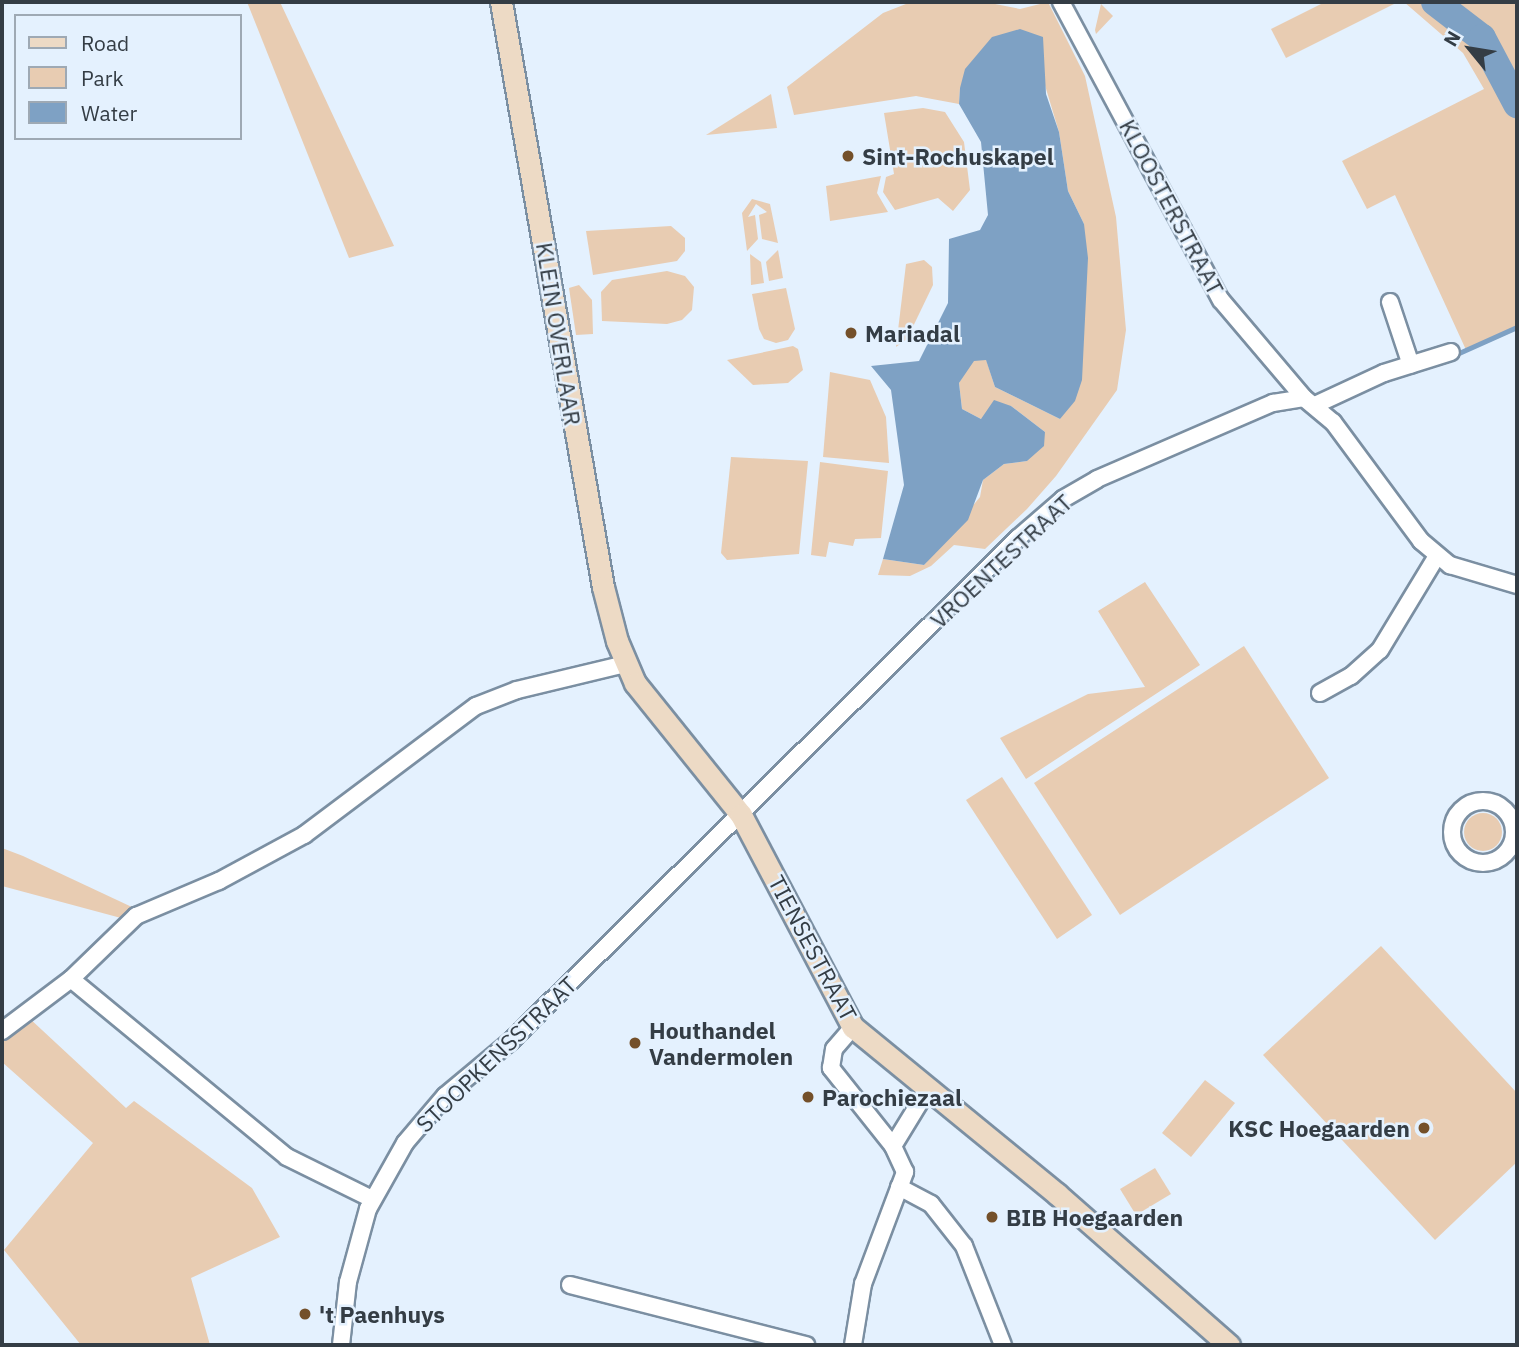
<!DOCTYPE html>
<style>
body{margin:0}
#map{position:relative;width:1519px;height:1347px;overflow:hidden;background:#e4f1fe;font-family:"IBM Plex Sans",sans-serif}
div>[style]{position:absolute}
.green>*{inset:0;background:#e8ccb2}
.round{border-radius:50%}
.water>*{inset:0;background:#7ea1c4}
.stream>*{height:4.5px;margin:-2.25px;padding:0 2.25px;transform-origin:2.25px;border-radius:2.25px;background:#7ea1c4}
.river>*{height:28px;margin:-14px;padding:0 14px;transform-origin:14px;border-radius:14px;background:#7ea1c4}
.roads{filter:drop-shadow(2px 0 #7b8fa2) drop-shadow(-2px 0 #7b8fa2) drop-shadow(0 2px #7b8fa2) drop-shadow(0 -2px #7b8fa2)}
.minor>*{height:16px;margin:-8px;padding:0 8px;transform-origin:8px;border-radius:8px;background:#fff}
.minor>.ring{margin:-8px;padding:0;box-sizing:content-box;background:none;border:16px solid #fff;border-radius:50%}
.secondary>*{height:21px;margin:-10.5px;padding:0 10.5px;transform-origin:10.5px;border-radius:10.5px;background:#eddac5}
.dots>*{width:19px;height:19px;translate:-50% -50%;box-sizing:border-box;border:4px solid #e4f1fe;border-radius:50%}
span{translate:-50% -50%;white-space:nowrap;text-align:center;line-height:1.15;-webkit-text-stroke:5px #e4f1fe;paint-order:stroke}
.poi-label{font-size:23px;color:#343d45;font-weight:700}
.left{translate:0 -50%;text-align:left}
.right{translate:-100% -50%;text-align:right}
.street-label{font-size:23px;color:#343d45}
.frame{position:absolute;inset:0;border:4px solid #343d45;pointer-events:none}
.legend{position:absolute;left:14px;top:14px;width:228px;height:126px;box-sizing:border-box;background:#e4f1fe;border:2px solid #9ea9b4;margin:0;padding:9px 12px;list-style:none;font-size:21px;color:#343d45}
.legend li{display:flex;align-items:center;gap:14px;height:35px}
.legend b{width:35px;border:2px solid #9ea9b4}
.north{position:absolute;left:1435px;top:14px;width:70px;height:70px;-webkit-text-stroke:5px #e4f1fe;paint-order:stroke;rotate:300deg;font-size:19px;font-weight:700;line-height:28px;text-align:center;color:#343d45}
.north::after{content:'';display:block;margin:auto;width:24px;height:32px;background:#343d45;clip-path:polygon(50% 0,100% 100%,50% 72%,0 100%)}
</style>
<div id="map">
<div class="green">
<div style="clip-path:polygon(247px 2px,280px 2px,394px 246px,349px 258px)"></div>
<div style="clip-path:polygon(911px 2px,985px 2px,1020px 9px,1048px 2px,1085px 76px,1116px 217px,1126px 330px,1117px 390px,1056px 476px,1027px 509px,985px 549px,954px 545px,931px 566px,910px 576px,878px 575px,883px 559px,924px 565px,980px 497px,983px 480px,1004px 464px,1027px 461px,1045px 432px,1011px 406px,981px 419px,962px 409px,959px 383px,967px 369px,974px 360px,986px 359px,995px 387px,1060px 419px,1081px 355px,1084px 224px,1068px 191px,1059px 132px,1041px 72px,1043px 56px,960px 88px,959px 104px,916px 96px,794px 115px,787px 87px,883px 13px)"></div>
<div style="clip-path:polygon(1325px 2px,1398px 2px,1286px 58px,1271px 29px)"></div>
<div style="clip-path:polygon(1404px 2px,1422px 2px,1470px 35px,1517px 121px,1517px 330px,1467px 352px,1395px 195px,1367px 209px,1342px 161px,1484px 89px,1463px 53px)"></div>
<div style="clip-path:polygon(1444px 2px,1517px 2px,1517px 93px,1486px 33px)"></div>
<div style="clip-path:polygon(1101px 4px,1113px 16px,1096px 34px,1095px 30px)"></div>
<div style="clip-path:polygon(771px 94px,777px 128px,706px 135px)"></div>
<div style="clip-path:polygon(923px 108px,945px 112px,964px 142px,970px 190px,953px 211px,938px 198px,895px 210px,883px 192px,886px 177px,894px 174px,884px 113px)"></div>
<div style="clip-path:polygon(881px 176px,877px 193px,888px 212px,830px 221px,826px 186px)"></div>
<div style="clip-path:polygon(752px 199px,770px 204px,778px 243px,762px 239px,759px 215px,767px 212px,756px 204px,748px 217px,755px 215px,758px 239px,747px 251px,742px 213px)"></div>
<div style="clip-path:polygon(671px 226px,685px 238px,685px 251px,677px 261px,593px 275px,586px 231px)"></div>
<div style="clip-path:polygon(778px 250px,783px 278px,769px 281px,766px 262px)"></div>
<div style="clip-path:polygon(750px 254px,761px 262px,764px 283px,751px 285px)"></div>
<div style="clip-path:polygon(924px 260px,932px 267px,933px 285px,907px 339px,896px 347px,906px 264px)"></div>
<div style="clip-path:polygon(667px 271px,685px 276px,694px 287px,692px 310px,682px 320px,667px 324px,602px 321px,601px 292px,612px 280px)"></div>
<div style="clip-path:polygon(579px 285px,592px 300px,593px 334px,576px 335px,569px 288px)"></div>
<div style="clip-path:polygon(786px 288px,795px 329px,788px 340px,776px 343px,764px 339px,759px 329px,752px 294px)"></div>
<div style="clip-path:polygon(793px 346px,798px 349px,803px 370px,788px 383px,753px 385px,727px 360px)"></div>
<div style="clip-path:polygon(830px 372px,870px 380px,886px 417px,889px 463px,823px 457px)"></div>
<div style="clip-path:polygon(731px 457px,808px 461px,799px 554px,727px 560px,721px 553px)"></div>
<div style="clip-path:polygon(820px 462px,888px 471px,881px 538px,855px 539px,853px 546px,829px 542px,826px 557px,811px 555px)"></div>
<div style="clip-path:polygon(1145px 582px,1200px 665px,1026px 779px,1000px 738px,1088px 694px,1145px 687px,1098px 611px)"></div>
<div style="clip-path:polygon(1244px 646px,1329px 778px,1120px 915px,1034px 783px)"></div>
<div style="clip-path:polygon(1002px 777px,1092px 915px,1057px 939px,966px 800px)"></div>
<div class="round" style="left:1464px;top:813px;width:38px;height:38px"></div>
<div style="clip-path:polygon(2px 848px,23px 856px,134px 908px,121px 918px,2px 886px)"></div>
<div style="clip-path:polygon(1381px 946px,1517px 1093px,1517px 1162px,1435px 1240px,1263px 1055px)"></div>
<div style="clip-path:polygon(28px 1017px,126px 1108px,134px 1101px,252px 1188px,280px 1237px,191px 1278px,210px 1345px,81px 1345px,4px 1250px,93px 1143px,2px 1062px,2px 1037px)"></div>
<div style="clip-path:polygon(1205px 1080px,1235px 1103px,1191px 1157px,1162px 1133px)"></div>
<div style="clip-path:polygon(1155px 1168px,1171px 1194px,1136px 1215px,1120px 1189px)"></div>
</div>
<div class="water">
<div style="clip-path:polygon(1020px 29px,1043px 37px,1046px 94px,1059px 132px,1068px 191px,1084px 224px,1088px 258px,1082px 380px,1075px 401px,1060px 419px,995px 387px,986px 360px,974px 361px,959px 383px,962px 409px,981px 419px,994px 400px,1011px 406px,1045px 432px,1044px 446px,1027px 461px,1004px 464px,983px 480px,968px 520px,924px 565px,883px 559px,904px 485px,891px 390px,871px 366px,919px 361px,948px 303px,949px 239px,980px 230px,988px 215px,981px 142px,959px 104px,960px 88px,965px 69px,992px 37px)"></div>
</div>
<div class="stream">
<div style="left:1459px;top:353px;width:64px;rotate:-24.1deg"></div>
</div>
<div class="river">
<div style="left:1435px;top:2px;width:59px;rotate:37.5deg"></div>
<div style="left:1482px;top:38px;width:75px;rotate:62.1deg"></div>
</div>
<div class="roads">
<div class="minor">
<div style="left:1061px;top:2px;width:338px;rotate:61.8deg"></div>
<div style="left:1221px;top:300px;width:128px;rotate:49.7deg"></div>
<div style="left:1304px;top:398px;width:38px;rotate:40deg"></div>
<div style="left:1333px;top:422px;width:148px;rotate:53.5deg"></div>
<div style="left:1421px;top:541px;width:38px;rotate:40deg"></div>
<div style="left:1450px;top:565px;width:70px;rotate:16.6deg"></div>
<div style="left:1390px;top:302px;width:66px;rotate:71.6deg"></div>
<div style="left:1315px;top:405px;width:76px;rotate:-24.9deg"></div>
<div style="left:1384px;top:373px;width:70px;rotate:-17.4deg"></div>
<div style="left:1320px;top:693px;width:35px;rotate:-29deg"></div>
<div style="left:1351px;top:676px;width:39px;rotate:-42deg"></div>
<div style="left:1380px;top:650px;width:110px;rotate:-58.8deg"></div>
<div class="ring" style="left:1452px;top:801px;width:46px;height:46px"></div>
<div style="left:71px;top:979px;width:280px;rotate:39.5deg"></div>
<div style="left:287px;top:1157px;width:95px;rotate:26.3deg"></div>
<div style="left:2px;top:1031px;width:86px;rotate:-37deg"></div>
<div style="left:71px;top:979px;width:91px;rotate:-44.1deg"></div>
<div style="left:136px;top:916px;width:90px;rotate:-22.9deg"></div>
<div style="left:219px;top:881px;width:97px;rotate:-28.4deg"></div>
<div style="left:304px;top:835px;width:215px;rotate:-36.9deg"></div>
<div style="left:476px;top:706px;width:44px;rotate:-21.3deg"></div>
<div style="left:517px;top:690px;width:111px;rotate:-13.5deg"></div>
<div style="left:893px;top:1146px;width:52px;rotate:-58.5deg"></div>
<div style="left:899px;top:1187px;width:36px;rotate:28deg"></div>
<div style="left:931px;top:1204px;width:53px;rotate:51.8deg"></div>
<div style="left:964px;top:1246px;width:106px;rotate:68.5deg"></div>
<div style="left:570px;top:1285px;width:244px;rotate:14.3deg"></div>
<div style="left:341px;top:1345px;width:63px;rotate:-83.7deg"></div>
<div style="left:348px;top:1282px;width:76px;rotate:-74.7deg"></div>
<div style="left:368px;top:1209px;width:76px;rotate:-60.7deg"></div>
<div style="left:405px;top:1143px;width:62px;rotate:-49.6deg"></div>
<div style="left:445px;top:1096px;width:86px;rotate:-39.8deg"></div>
<div style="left:511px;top:1041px;width:714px;rotate:-44.77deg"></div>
<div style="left:1018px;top:538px;width:60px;rotate:-40.9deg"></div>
<div style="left:1063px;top:499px;width:39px;rotate:-30deg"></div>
<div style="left:1097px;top:479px;width:192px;rotate:-23.4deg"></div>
<div style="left:1273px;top:403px;width:31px;rotate:-9deg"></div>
<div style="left:853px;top:1345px;width:62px;rotate:-80.7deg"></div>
<div style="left:863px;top:1284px;width:120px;rotate:-69.4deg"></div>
<div style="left:905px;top:1172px;width:29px;rotate:-115deg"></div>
<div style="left:893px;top:1146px;width:100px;rotate:-128.5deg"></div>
<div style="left:831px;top:1068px;width:19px;rotate:-81deg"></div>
<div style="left:834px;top:1049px;width:29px;rotate:-49deg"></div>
</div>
<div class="secondary">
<div style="left:501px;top:2px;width:594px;rotate:80.11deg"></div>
<div style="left:603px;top:587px;width:56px;rotate:75.5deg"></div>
<div style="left:617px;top:641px;width:46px;rotate:66.8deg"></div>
<div style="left:635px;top:683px;width:169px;rotate:51.2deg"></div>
<div style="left:741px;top:815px;width:240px;rotate:62.2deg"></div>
<div style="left:853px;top:1027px;width:264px;rotate:39.3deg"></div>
<div style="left:1057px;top:1194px;width:229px;rotate:41.3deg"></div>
</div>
</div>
<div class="dots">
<div style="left:848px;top:156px;background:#74502a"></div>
<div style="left:851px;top:333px;background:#74502a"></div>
<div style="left:635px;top:1043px;background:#74502a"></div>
<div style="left:808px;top:1097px;background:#74502a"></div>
<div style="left:1424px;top:1128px;background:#74502a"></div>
<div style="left:992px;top:1217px;background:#74502a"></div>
<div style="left:305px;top:1314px;background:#74502a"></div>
</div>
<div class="poi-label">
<span class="left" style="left:862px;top:156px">Sint-Rochuskapel</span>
<span class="left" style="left:865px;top:333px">Mariadal</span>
<span class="left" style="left:649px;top:1043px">Houthandel<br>Vandermolen</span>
<span class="left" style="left:822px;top:1097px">Parochiezaal</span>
<span class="right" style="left:1410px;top:1128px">KSC Hoegaarden</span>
<span class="left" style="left:1006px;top:1217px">BIB Hoegaarden</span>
<span class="left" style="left:319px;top:1314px">'t Paenhuys</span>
</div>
<div class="street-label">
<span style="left:1172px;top:207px;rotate:62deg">KLOOSTERSTRAAT</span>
<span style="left:559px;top:334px;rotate:81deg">KLEIN OVERLAAR</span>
<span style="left:1001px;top:561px;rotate:-43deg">VROENTESTRAAT</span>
<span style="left:813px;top:948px;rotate:62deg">TIENSESTRAAT</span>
<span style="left:496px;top:1054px;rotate:-44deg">STOOPKENSSTRAAT</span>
</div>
<div class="frame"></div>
<ul class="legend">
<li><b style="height:9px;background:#eddac5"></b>Road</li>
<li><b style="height:19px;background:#e8ccb2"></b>Park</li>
<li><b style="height:19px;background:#7ea1c4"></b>Water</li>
</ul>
<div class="north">N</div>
</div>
